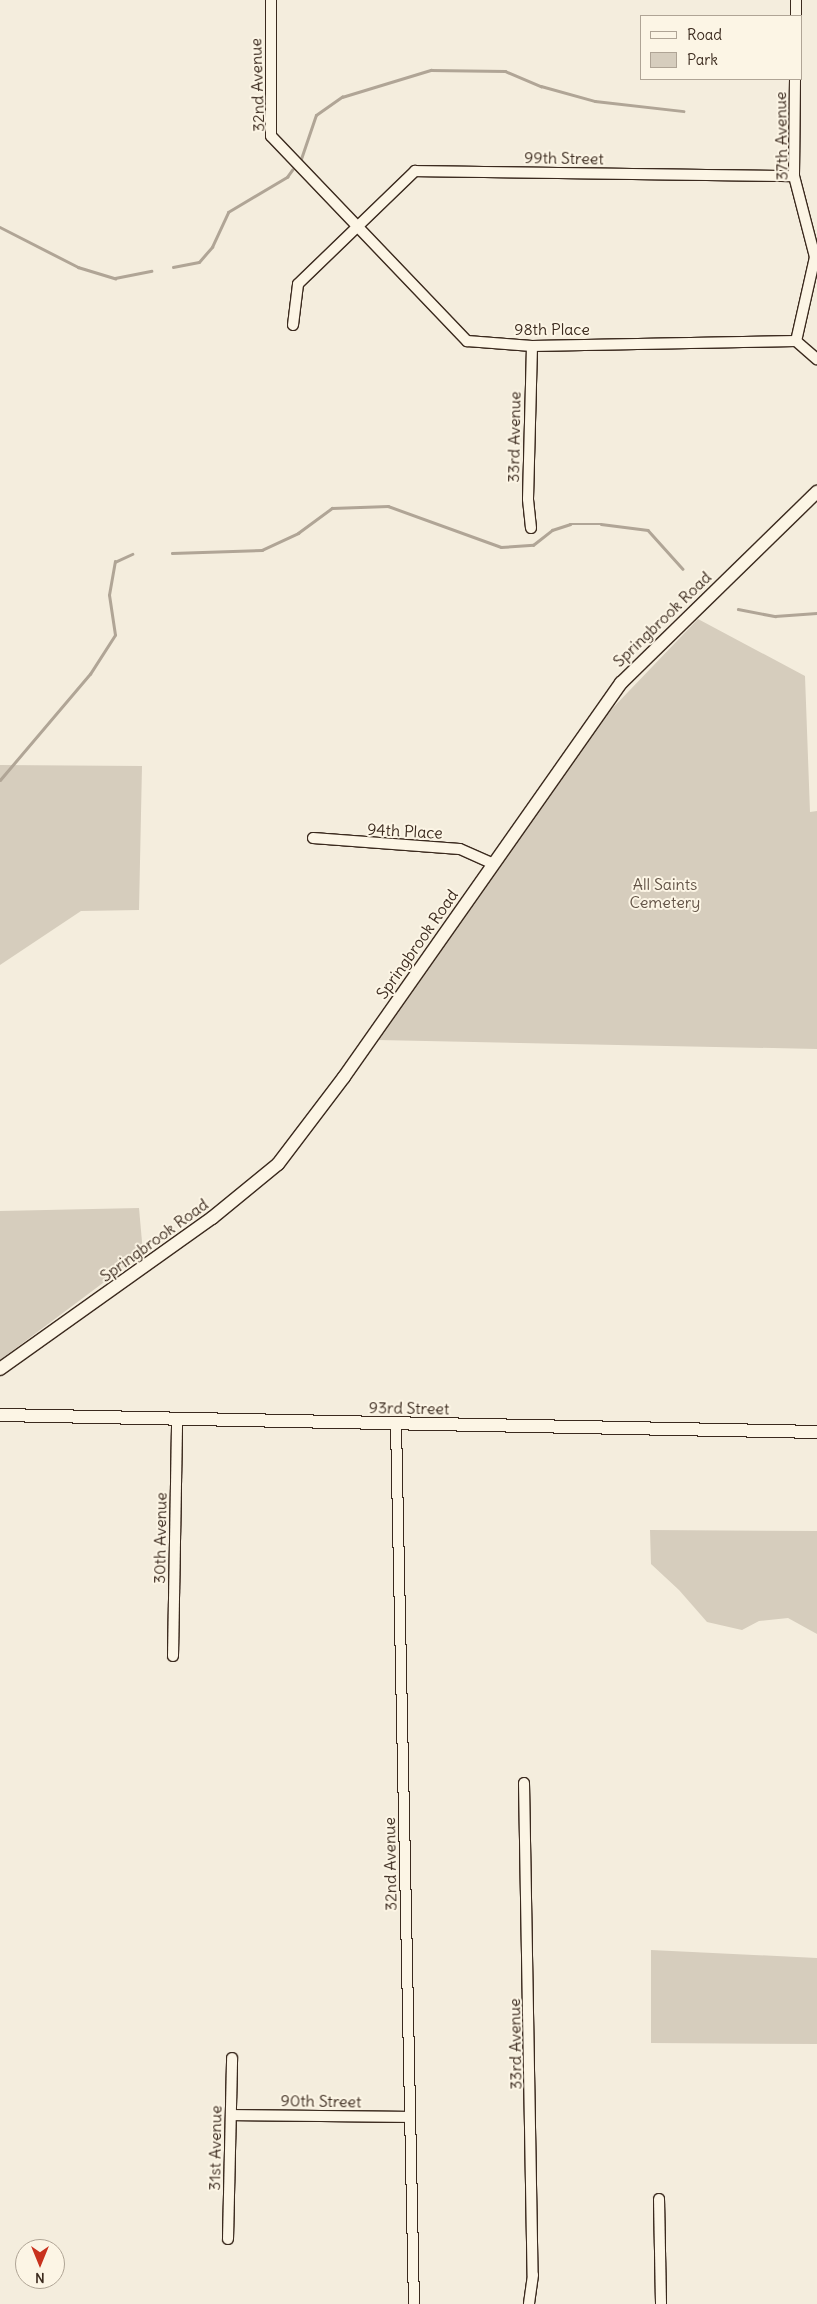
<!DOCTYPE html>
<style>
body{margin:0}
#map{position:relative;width:817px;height:2304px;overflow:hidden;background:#f4eddd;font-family:Delius,sans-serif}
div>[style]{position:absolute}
.green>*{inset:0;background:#d6cdbd}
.stream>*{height:2.5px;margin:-1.25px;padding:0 1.25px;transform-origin:1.25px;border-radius:1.25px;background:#b0a596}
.roads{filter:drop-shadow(1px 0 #3b2a1e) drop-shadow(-1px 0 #3b2a1e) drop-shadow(0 1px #3b2a1e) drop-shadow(0 -1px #3b2a1e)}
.minor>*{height:10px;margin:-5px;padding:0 5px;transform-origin:5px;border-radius:5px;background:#fcf5e5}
.tertiary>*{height:12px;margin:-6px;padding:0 6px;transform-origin:6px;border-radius:6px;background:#fcf5e5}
span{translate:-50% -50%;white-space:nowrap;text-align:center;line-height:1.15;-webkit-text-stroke:4px #fcf5e5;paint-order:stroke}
.street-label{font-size:16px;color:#3b2a1e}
.park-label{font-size:16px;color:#625346}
.legend{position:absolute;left:640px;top:15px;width:162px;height:65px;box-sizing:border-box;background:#fcf5e5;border:1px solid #afa495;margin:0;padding:6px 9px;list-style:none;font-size:15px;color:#3b2a1e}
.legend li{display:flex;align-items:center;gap:10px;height:25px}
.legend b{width:25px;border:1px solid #afa495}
.north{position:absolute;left:15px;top:2239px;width:50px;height:50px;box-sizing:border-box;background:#fcf5e5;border:1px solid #afa495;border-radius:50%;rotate:180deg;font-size:14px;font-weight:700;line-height:20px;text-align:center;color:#3b2a1e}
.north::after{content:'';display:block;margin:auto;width:18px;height:22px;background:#c8321e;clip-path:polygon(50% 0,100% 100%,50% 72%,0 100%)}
</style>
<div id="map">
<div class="green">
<div style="clip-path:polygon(698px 619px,805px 676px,810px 812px,817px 811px,817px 1049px,378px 1040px,605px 716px)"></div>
<div style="clip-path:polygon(0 765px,142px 766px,139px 910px,81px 911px,0 965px)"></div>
<div style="clip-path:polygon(139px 1208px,143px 1253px,0 1360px,0 1211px)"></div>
<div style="clip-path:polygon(650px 1530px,817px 1531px,817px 1634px,788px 1618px,759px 1621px,742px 1630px,707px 1622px,679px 1590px,651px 1564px)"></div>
<div style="clip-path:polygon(651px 1950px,817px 1958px,817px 2044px,651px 2043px)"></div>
</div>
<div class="stream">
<div style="left:301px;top:159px;width:46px;rotate:-71.2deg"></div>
<div style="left:316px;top:115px;width:32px;rotate:-35deg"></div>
<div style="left:342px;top:97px;width:93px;rotate:-16.9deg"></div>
<div style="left:431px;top:70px;width:74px;rotate:0.8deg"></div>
<div style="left:505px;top:71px;width:39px;rotate:23deg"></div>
<div style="left:541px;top:86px;width:56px;rotate:15.5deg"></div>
<div style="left:595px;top:101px;width:89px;rotate:6.5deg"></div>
<div style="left:0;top:227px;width:88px;rotate:27.1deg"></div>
<div style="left:78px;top:267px;width:39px;rotate:17deg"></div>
<div style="left:115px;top:278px;width:37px;rotate:-11deg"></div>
<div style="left:173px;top:267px;width:26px;rotate:-11deg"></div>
<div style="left:199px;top:262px;width:20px;rotate:-49deg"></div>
<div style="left:212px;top:247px;width:38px;rotate:-65deg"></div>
<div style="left:228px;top:212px;width:69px;rotate:-30.7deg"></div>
<div style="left:287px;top:177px;width:9px;rotate:-54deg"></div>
<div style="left:172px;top:553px;width:90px;rotate:-1.9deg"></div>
<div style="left:262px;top:550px;width:40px;rotate:-25deg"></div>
<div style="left:298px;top:533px;width:42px;rotate:-36.3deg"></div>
<div style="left:332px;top:508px;width:56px;rotate:-2deg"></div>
<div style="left:388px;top:506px;width:120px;rotate:19.9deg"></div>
<div style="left:501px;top:547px;width:32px;rotate:-4deg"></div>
<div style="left:533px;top:545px;width:24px;rotate:-38deg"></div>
<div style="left:552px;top:530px;width:19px;rotate:-18deg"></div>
<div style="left:570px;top:524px;width:31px"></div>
<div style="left:601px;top:524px;width:47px;rotate:7.3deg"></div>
<div style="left:648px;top:530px;width:52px;rotate:48.1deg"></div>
<div style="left:738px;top:609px;width:38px;rotate:11deg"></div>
<div style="left:775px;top:616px;width:42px;rotate:-4.1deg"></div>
<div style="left:0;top:780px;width:139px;rotate:-49.7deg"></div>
<div style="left:90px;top:674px;width:46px;rotate:-57.3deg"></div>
<div style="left:115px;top:635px;width:40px;rotate:-98.5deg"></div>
<div style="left:109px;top:595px;width:34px;rotate:-80deg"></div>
<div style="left:115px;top:562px;width:19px;rotate:-25deg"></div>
</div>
<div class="roads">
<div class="minor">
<div style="left:271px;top:0;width:136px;rotate:90deg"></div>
<div style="left:271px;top:136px;width:284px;rotate:46.3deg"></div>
<div style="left:467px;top:341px;width:65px;rotate:4.4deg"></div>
<div style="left:532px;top:346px;width:264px;rotate:-1.1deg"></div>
<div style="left:796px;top:16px;width:16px;rotate:-90deg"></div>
<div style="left:795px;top:79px;width:97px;rotate:90.6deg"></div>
<div style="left:794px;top:176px;width:84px;rotate:75.5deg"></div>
<div style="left:815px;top:257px;width:86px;rotate:102.7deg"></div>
<div style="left:796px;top:341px;width:28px;rotate:41deg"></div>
<div style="left:293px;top:325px;width:41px;rotate:-83deg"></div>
<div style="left:298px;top:284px;width:163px;rotate:-44deg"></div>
<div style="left:415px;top:171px;width:379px;rotate:0.8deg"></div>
<div style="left:531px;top:528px;width:29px;rotate:-96deg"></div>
<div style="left:528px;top:499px;width:153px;rotate:-88.5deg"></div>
<div style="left:313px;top:838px;width:147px;rotate:4.3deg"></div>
<div style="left:460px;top:849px;width:36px;rotate:24deg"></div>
<div style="left:396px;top:1424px;width:880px;rotate:88.83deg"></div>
<div style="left:173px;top:1656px;width:236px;rotate:-89deg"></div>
<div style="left:524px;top:1783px;width:492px;rotate:89deg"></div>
<div style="left:533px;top:2275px;width:29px;rotate:98deg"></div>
<div style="left:231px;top:2115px;width:179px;rotate:0.6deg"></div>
<div style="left:659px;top:2199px;width:105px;rotate:88.9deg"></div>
<div style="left:228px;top:2239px;width:181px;rotate:-88.7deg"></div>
</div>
<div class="tertiary">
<div style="left:0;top:1369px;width:260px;rotate:-35.5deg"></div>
<div style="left:212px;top:1218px;width:85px;rotate:-39.3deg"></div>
<div style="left:278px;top:1164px;width:109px;rotate:-52.8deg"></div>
<div style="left:344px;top:1077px;width:482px;rotate:-54.9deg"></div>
<div style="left:621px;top:683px;width:274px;rotate:-44.3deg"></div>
<div style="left:0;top:1415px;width:817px;rotate:1.19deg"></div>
</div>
</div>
<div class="street-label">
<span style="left:257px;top:85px;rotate:-92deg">32nd Avenue</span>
<span style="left:781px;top:136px;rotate:-91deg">37th Avenue</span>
<span style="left:564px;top:158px;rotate:1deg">99th Street</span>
<span style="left:552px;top:329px">98th Place</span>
<span style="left:514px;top:437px;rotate:-89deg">33rd Avenue</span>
<span style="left:662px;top:619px;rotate:-44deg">Springbrook Road</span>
<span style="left:405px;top:831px;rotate:3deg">94th Place</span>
<span style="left:417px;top:944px;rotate:-55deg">Springbrook Road</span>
<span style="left:154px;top:1240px;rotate:-36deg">Springbrook Road</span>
<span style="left:409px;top:1408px;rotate:1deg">93rd Street</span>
<span style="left:160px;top:1538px;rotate:-89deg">30th Avenue</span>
<span style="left:390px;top:1864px;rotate:-91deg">32nd Avenue</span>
<span style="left:515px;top:2044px;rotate:-91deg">33rd Avenue</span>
<span style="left:321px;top:2101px;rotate:1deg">90th Street</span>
<span style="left:215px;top:2148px;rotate:-89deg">31st Avenue</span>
</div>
<div class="park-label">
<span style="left:665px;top:893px">All Saints<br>Cemetery</span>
</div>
<ul class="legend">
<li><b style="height:6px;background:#fcf5e5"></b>Road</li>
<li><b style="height:14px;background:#d6cdbd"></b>Park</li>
</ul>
<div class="north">N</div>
</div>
